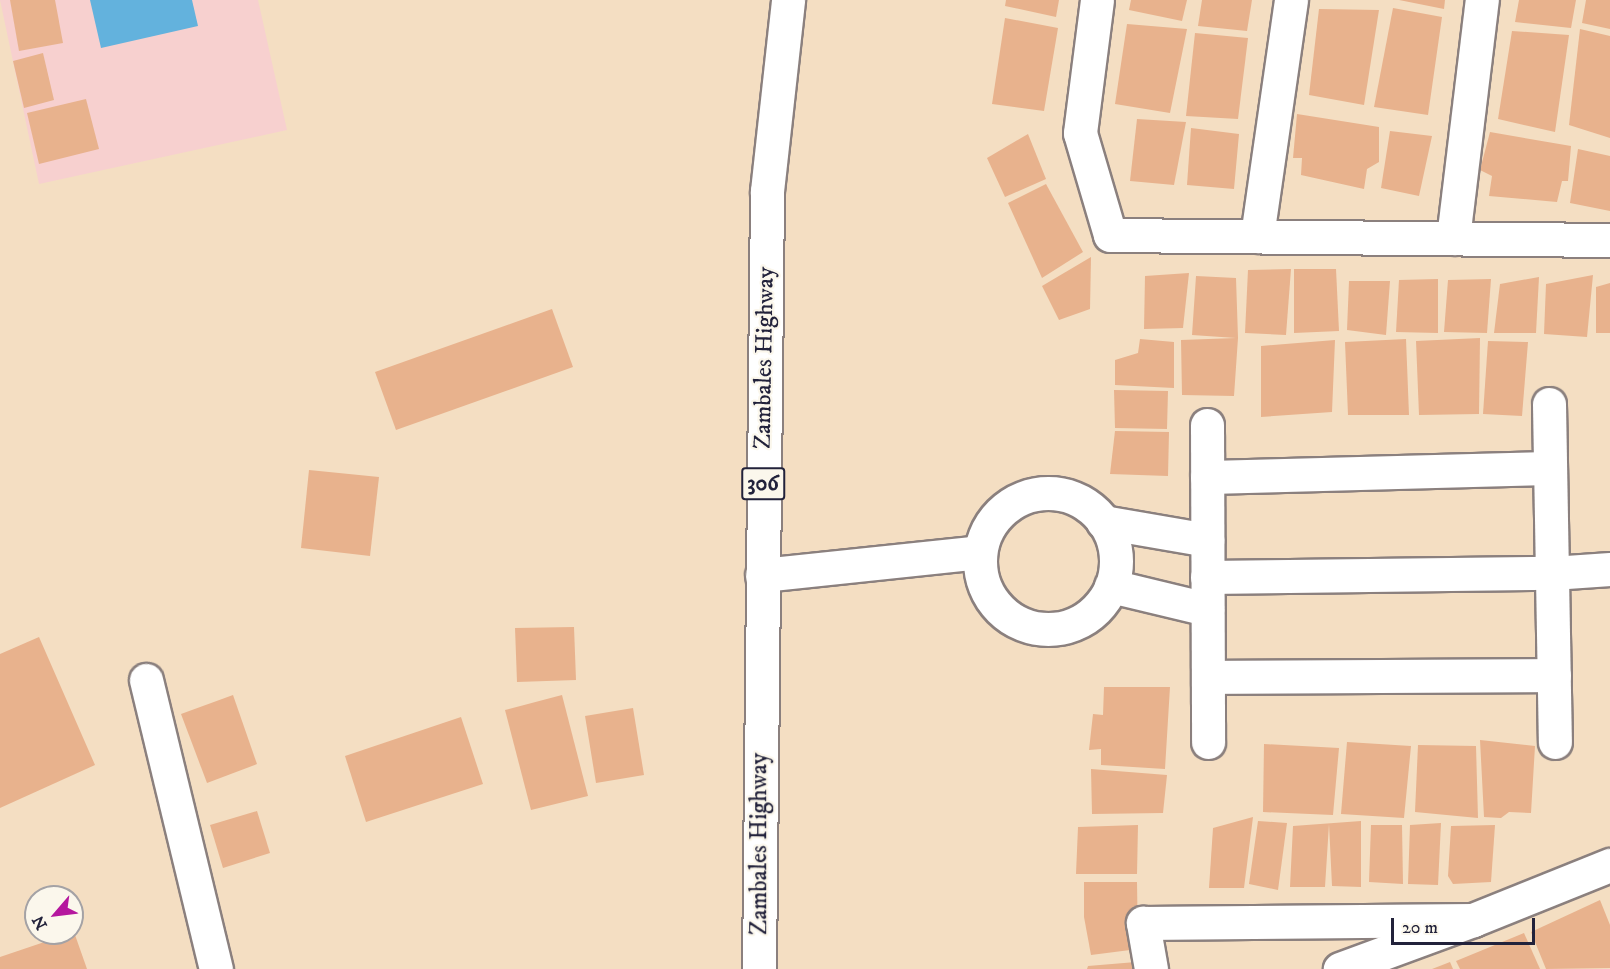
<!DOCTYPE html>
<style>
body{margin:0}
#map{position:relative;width:1610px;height:969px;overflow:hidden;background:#f4dec2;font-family:"IM FELL DW Pica",serif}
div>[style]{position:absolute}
.built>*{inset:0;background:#f7d0cf}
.water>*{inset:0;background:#63b2dd}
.building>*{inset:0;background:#e8b28d}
.roads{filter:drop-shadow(2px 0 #8b807e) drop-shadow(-2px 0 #8b807e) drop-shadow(0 2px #8b807e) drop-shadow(0 -2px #8b807e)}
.minor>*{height:33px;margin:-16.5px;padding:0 16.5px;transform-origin:16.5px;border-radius:16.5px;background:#fff}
.minor>.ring{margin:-16.5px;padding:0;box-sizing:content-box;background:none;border:33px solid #fff;border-radius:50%}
.major>*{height:33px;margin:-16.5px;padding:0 16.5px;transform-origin:16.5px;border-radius:16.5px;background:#fff}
span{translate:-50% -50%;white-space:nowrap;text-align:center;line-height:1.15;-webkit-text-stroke:4.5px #fbf7ec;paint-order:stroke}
.shield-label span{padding:2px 4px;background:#fbf7ec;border:2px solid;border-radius:4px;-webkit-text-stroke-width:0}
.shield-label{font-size:22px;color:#22223b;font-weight:700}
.street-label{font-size:24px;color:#22223b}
.north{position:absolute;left:24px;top:885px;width:60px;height:60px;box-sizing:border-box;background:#fbf7ec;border:2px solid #a4a2a5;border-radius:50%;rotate:242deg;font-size:16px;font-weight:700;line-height:24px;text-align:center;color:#22223b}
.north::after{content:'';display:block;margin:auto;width:21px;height:27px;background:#b5179e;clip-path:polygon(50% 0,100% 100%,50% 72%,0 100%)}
.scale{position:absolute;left:1391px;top:918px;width:144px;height:27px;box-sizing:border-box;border:3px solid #22223b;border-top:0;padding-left:8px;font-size:18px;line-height:21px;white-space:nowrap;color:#22223b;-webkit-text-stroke:4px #fbf7ec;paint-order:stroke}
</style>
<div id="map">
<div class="built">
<div style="clip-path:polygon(0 0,258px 0,287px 130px,39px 184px)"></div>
</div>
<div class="water">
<div style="clip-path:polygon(90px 0,192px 0,198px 26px,101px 48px)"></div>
</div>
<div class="building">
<div style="clip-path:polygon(10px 0,55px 0,63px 43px,19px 51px)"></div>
<div style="clip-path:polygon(1006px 0,1059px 0,1056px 17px,1005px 6px)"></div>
<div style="clip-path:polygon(1131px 0,1187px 0,1182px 21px,1129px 10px)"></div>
<div style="clip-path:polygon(1202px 0,1252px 0,1247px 31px,1198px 26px)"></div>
<div style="clip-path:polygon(1399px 0,1445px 0,1444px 9px)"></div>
<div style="clip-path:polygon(1519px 0,1576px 0,1571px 28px,1515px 22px)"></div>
<div style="clip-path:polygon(1586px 0,1610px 0,1610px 29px,1582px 23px)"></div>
<div style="clip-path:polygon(1393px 8px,1442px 17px,1428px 115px,1374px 107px)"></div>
<div style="clip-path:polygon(1319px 9px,1379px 10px,1364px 105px,1309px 95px)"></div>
<div style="clip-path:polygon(1005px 18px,1058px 28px,1044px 111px,992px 104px)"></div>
<div style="clip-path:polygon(1127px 24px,1187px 29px,1170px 113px,1115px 104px)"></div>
<div style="clip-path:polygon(1580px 29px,1610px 36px,1610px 138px,1569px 125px)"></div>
<div style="clip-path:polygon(1512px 31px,1569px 35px,1555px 132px,1498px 119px)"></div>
<div style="clip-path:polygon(1195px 33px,1248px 38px,1238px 119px,1186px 116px)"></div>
<div style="clip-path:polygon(43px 53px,54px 100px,24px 108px,13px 61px)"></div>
<div style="clip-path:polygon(86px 99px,99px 149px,39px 164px,27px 113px)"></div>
<div style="clip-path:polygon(1297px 114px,1379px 127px,1379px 162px,1367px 169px,1364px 189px,1301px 175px,1302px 158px,1293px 158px)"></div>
<div style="clip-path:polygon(1137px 119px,1186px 122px,1174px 185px,1130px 181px)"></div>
<div style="clip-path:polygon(1191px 128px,1239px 134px,1234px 189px,1187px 185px)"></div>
<div style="clip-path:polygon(1390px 131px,1432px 136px,1419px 196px,1381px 188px)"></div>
<div style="clip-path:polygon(1490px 132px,1571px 146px,1568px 181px,1562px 181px,1557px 202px,1489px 196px,1492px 176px,1480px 170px)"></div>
<div style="clip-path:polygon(1028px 134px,1046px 179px,1005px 197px,987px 158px)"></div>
<div style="clip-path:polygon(1578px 149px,1610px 156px,1610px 211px,1570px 203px)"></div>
<div style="clip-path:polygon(1046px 184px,1083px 252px,1042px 278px,1008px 203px)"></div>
<div style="clip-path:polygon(1091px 257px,1090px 309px,1059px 320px,1042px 286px)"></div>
<div style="clip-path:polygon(1291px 269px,1286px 335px,1245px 333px,1248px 270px)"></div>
<div style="clip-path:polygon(1294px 269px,1336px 269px,1339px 331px,1294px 333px)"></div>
<div style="clip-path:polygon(1189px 273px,1183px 328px,1144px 329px,1145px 276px)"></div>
<div style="clip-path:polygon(1593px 275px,1587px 337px,1544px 334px,1546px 284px)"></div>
<div style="clip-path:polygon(1196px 276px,1236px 278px,1238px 338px,1234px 396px,1182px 395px,1181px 340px,1236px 338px,1192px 335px)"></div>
<div style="clip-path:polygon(1539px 277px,1536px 333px,1494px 333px,1500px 284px)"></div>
<div style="clip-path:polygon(1438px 279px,1438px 333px,1396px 332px,1399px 280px)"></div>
<div style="clip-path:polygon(1491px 279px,1487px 333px,1444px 332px,1448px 280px)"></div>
<div style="clip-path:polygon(1349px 281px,1390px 281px,1386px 335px,1347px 330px)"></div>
<div style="clip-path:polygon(1610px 283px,1610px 333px,1596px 333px,1596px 287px)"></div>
<div style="clip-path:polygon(552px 309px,573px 367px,396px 430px,375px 372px)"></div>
<div style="clip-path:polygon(1480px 338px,1479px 414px,1419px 415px,1416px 341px)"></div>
<div style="clip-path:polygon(1140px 339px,1174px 342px,1174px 388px,1115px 385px,1115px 360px,1138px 353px)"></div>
<div style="clip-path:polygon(1406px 339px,1409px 415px,1348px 415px,1345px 342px)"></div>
<div style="clip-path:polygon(1335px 340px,1332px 412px,1261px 417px,1261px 346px)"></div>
<div style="clip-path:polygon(1488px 341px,1528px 342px,1522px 416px,1483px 414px)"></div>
<div style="clip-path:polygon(1114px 390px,1168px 391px,1167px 429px,1115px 428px)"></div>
<div style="clip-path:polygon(1115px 431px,1169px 432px,1168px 476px,1110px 474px)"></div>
<div style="clip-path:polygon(309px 470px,379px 477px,370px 556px,301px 548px)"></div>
<div style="clip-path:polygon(574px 627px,576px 680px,517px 682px,515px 628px)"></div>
<div style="clip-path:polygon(39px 637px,95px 765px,0 808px,0 654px)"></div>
<div style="clip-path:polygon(1104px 687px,1170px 687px,1165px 769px,1101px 765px,1101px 749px,1089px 750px,1093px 714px,1103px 715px)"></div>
<div style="clip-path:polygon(233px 695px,257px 764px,207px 783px,181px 714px)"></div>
<div style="clip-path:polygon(562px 695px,588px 796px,531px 810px,505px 710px)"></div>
<div style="clip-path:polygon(633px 708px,644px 775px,596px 783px,585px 716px)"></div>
<div style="clip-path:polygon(461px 717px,483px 784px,366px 822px,345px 756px)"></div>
<div style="clip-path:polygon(1480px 740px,1535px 746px,1531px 813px,1509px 812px,1501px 818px,1484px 817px)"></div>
<div style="clip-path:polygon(1347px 742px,1411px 746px,1404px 818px,1341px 814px)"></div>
<div style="clip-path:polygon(1264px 744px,1339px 748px,1333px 815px,1263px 812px)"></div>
<div style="clip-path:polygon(1418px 745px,1476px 746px,1478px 818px,1415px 812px)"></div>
<div style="clip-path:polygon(1091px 769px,1167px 775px,1163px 813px,1092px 814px)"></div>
<div style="clip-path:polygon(257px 811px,270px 853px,223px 868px,210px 825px)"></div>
<div style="clip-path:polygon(1253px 817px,1244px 888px,1209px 888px,1213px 828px)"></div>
<div style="clip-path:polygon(1258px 821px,1287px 823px,1278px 890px,1249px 884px)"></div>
<div style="clip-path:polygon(1361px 821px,1361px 887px,1332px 886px,1329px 824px,1325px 887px,1290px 887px,1293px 826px)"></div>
<div style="clip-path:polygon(1441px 823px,1438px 885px,1408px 884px,1410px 825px)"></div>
<div style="clip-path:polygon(1138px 825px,1137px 874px,1076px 874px,1078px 827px)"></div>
<div style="clip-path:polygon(1371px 825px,1402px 825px,1403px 884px,1369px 882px)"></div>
<div style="clip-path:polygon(1495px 825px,1491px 882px,1453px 884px,1448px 876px,1451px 826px)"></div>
<div style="clip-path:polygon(1084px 882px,1137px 882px,1138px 949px,1091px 955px,1084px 917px)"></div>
<div style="clip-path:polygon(1600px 900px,1610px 925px,1610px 968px,1546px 969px,1531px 932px)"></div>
<div style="clip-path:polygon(74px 932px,87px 969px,0 969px,0 957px)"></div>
<div style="clip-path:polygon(1524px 933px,1540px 969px,1460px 969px,1456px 961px)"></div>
<div style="clip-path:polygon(1136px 962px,1135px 969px,1087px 969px,1088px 966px)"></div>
<div style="clip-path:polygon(1450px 962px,1453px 969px,1432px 969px)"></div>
</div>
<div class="roads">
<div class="minor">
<div style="left:1097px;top:0;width:134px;rotate:97.3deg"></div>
<div style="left:1080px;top:133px;width:106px;rotate:73.6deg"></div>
<div style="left:1110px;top:235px;width:500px;rotate:0.57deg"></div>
<div style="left:1257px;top:236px;width:238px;rotate:-81.8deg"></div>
<div style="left:1453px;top:238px;width:240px;rotate:-83.1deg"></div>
<div style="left:1549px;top:404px;width:338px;rotate:89deg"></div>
<div style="left:1207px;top:425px;width:317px;rotate:89.8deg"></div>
<div style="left:1207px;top:477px;width:343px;rotate:-1.5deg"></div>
<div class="ring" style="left:980px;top:493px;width:103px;height:103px"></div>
<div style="left:1103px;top:522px;width:106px;rotate:9.8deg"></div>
<div style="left:762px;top:575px;width:219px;rotate:-6deg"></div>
<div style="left:1207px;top:577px;width:345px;rotate:-0.7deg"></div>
<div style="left:1552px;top:573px;width:58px;rotate:-3.9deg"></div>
<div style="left:1111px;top:586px;width:99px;rotate:13.5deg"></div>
<div style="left:1208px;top:677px;width:346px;rotate:-0.3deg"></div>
<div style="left:146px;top:680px;width:297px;rotate:76.4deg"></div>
<div style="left:1473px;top:920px;width:148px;rotate:-21.9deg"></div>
<div style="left:1151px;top:969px;width:47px;rotate:-99.9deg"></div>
<div style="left:1143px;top:923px;width:330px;rotate:-0.5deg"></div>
<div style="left:1473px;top:920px;width:142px;rotate:159.8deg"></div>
</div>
<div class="major">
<div style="left:759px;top:969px;width:778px;rotate:-89.41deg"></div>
<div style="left:767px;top:191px;width:192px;rotate:-83.7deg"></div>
</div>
</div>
<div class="shield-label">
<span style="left:763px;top:484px">306</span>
</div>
<div class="street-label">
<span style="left:765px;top:358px;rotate:-89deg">Zambales Highway</span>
<span style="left:760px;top:844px;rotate:-90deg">Zambales Highway</span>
</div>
<div class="north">N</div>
<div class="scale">20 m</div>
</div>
